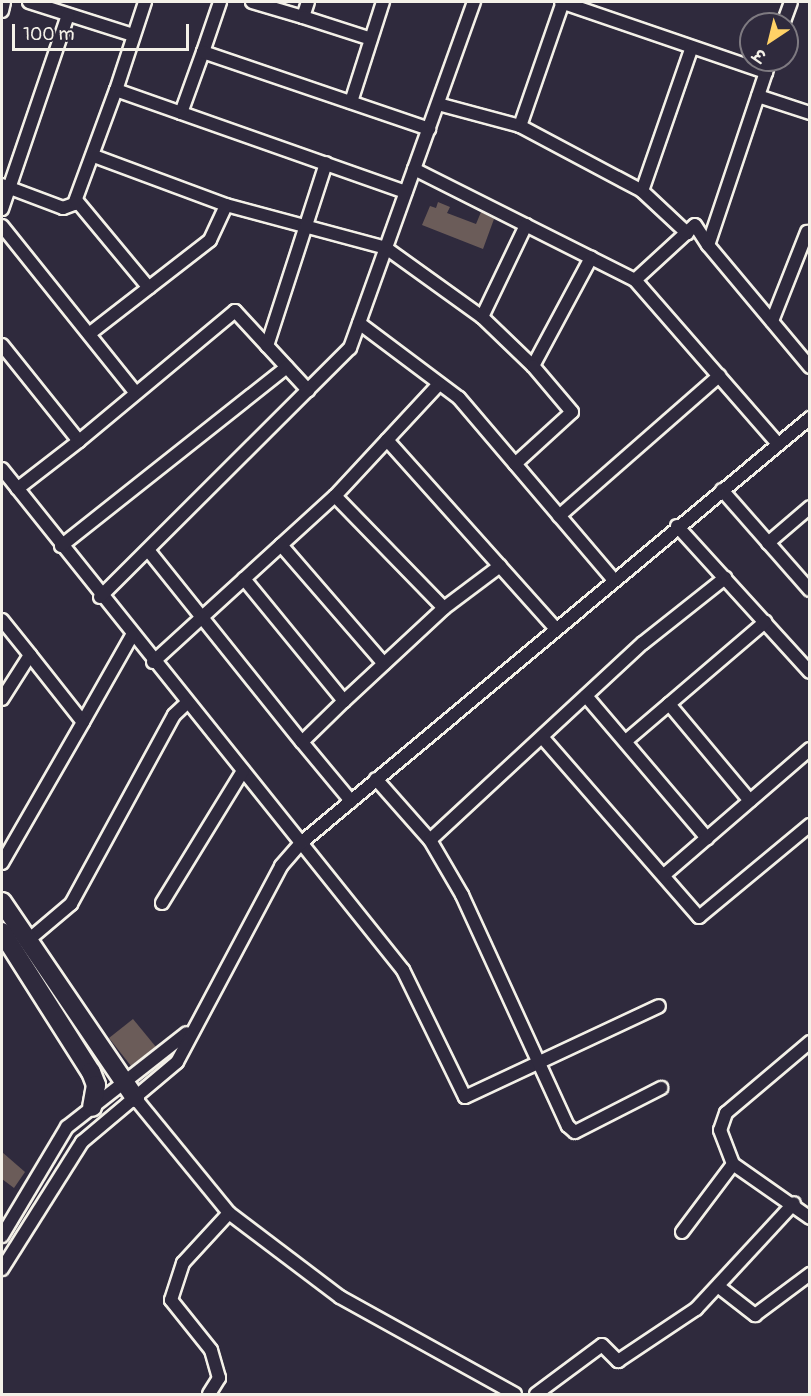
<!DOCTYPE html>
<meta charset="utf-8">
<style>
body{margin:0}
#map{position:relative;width:811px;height:1396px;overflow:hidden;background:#2f2a3d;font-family:Pangolin,"Playpen Sans Deva",sans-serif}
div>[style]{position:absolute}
.building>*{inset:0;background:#6b5c59}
.roads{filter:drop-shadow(2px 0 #f4f1e8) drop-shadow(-2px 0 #f4f1e8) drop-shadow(0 2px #f4f1e8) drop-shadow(0 -2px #f4f1e8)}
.street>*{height:12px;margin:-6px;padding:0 6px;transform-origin:6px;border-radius:6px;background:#2f2a3d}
.secondary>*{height:18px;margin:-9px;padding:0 9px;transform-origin:9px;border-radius:9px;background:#2f2a3d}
span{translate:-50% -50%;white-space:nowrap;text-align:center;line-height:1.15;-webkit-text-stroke:4.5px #2f2a3d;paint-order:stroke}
.frame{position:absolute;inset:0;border:3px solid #f4f1e8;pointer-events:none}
.north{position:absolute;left:739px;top:12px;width:60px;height:60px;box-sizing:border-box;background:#2f2a3d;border:2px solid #7e7a81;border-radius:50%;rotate:215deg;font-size:16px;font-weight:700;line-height:24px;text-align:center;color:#f4f1e8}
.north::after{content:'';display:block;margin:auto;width:21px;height:27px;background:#ffd166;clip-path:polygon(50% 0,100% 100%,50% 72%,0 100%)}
.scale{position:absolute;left:12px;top:24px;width:177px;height:27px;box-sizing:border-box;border:3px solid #f4f1e8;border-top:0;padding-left:8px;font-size:18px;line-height:21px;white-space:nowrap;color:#f4f1e8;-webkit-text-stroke:4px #2f2a3d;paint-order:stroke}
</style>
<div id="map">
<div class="building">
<div style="clip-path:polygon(438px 202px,450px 207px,447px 213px,476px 224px,481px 212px,494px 219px,483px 249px,422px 225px,430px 206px,436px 208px)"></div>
<div style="clip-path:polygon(133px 1019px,156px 1047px,131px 1066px,109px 1038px)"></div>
<div style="clip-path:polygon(2px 1152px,25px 1172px,14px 1188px,2px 1179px)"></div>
</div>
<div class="roads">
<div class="street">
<div style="left:29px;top:2px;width:109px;rotate:17.6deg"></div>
<div style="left:145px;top:2px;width:93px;rotate:108.2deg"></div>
<div style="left:116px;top:90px;width:307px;rotate:19.4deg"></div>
<div style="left:252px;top:2px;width:53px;rotate:16.4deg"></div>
<div style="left:303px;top:17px;width:16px;rotate:-72deg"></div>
<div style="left:561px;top:2px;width:217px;rotate:18.9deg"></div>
<div style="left:766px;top:72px;width:13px;rotate:-72deg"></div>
<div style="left:2px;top:11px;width:9px;rotate:-77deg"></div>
<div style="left:303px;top:17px;width:71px;rotate:17.9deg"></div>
<div style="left:783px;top:24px;width:23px;rotate:-70deg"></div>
<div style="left:203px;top:52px;width:53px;rotate:-71.2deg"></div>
<div style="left:766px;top:72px;width:182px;rotate:108.5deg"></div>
<div style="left:708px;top:245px;width:159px;rotate:50.1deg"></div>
<div style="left:758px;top:96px;width:55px;rotate:18.1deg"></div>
<div style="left:351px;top:102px;width:105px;rotate:-72.3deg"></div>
<div style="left:438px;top:104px;width:85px;rotate:15deg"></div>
<div style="left:520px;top:126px;width:138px;rotate:28deg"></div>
<div style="left:642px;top:191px;width:62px;rotate:43deg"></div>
<div style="left:181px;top:113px;width:65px;rotate:-70.2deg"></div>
<div style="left:203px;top:52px;width:239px;rotate:18.8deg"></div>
<div style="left:520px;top:126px;width:131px;rotate:-70.9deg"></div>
<div style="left:414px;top:169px;width:247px;rotate:26.7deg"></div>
<div style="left:635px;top:280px;width:218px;rotate:48.9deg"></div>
<div style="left:2px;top:185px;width:65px;rotate:20.7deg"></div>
<div style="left:63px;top:208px;width:12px;rotate:-20deg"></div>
<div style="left:74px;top:204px;width:121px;rotate:-69.8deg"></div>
<div style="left:642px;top:191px;width:152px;rotate:-70.9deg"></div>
<div style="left:76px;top:200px;width:114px;rotate:50.3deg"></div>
<div style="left:226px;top:205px;width:166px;rotate:15deg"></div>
<div style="left:386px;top:248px;width:118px;rotate:35.7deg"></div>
<div style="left:482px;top:317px;width:71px;rotate:43.9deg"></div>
<div style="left:533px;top:366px;width:123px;rotate:-61.8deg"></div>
<div style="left:2px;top:209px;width:205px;rotate:-71.2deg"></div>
<div style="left:2px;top:226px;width:214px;rotate:51.3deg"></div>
<div style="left:635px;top:280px;width:81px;rotate:-42.5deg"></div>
<div style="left:695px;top:225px;width:24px;rotate:57deg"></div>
<div style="left:482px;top:317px;width:102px;rotate:-64.4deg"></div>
<div style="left:772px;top:321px;width:96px;rotate:-68.5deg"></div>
<div style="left:359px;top:323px;width:125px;rotate:36.9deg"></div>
<div style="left:459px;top:398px;width:238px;rotate:49.6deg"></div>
<div style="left:89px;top:334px;width:153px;rotate:-37.8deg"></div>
<div style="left:210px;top:240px;width:38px;rotate:-65deg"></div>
<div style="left:226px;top:205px;width:141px;rotate:-159.6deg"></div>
<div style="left:2px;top:345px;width:123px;rotate:51.3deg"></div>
<div style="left:79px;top:441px;width:78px;rotate:142.3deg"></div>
<div style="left:267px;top:346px;width:192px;rotate:-72.1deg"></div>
<div style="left:387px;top:440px;width:252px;rotate:48.2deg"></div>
<div style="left:79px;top:441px;width:203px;rotate:-39.8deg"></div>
<div style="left:235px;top:311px;width:108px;rotate:47.3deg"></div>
<div style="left:515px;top:464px;width:77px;rotate:-42.4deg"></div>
<div style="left:572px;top:412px;width:60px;rotate:-130.3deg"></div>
<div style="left:2px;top:469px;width:642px;rotate:51.33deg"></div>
<div style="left:403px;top:970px;width:141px;rotate:64deg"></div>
<div style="left:465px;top:1097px;width:214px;rotate:-25.1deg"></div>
<div style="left:722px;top:490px;width:133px;rotate:48.7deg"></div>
<div style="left:335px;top:496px;width:156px;rotate:45.8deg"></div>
<div style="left:559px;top:516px;width:213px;rotate:-41.2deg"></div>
<div style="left:677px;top:526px;width:197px;rotate:47.7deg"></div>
<div style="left:768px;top:543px;width:55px;rotate:-40.6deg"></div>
<div style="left:281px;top:545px;width:157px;rotate:49.1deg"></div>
<div style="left:61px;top:546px;width:288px;rotate:-38.4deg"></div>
<div style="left:148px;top:550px;width:246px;rotate:51.3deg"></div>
<div style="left:302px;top:742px;width:59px;rotate:-44.3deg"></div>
<div style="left:344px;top:701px;width:158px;rotate:-129.3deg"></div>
<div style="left:100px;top:597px;width:353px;rotate:-44.9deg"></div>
<div style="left:350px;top:348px;width:368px;rotate:-70.3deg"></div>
<div style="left:2px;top:620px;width:45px;rotate:51.3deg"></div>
<div style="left:153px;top:662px;width:246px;rotate:-42.4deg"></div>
<div style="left:335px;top:496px;width:153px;rotate:-47.1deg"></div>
<div style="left:586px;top:696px;width:187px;rotate:49.6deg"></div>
<div style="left:2px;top:699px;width:52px;rotate:-57.5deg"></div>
<div style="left:30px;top:655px;width:85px;rotate:51.7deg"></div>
<div style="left:83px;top:722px;width:98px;rotate:-60.5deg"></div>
<div style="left:344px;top:701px;width:137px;rotate:-42.9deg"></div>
<div style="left:444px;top:608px;width:70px;rotate:-36.9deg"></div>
<div style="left:669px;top:704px;width:126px;rotate:50.1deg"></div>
<div style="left:542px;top:737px;width:239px;rotate:48.9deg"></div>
<div style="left:699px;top:917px;width:144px;rotate:-39.7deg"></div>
<div style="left:627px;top:740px;width:182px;rotate:-40.5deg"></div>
<div style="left:302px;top:742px;width:77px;rotate:50.3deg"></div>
<div style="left:376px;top:779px;width:81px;rotate:48.5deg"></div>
<div style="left:430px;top:840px;width:64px;rotate:59.8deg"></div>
<div style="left:462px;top:895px;width:254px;rotate:65.4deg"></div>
<div style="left:568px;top:1126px;width:9px;rotate:41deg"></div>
<div style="left:575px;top:1132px;width:97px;rotate:-27.1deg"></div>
<div style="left:430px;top:840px;width:290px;rotate:-42.8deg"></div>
<div style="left:643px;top:643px;width:105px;rotate:-38.4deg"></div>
<div style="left:2px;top:863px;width:163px;rotate:-60.1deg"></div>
<div style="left:664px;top:875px;width:193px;rotate:-40.8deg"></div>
<div style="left:162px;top:903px;width:155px;rotate:-58.5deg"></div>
<div style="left:26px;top:942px;width:59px;rotate:-40.2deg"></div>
<div style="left:71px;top:904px;width:215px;rotate:-61.4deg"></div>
<div style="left:174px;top:715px;width:18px;rotate:-43deg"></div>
<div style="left:810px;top:1042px;width:110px;rotate:139.8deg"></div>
<div style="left:726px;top:1113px;width:18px;rotate:109deg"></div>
<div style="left:720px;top:1130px;width:36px;rotate:69deg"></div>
<div style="left:733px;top:1164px;width:94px;rotate:35deg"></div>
<div style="left:135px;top:1098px;width:149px;rotate:50.7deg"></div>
<div style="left:229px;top:1213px;width:139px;rotate:37.1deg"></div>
<div style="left:340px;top:1297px;width:200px;rotate:29deg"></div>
<div style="left:682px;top:1232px;width:85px;rotate:-53.1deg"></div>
<div style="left:2px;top:1236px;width:127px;rotate:-59.2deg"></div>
<div style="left:67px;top:1127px;width:152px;rotate:-38.1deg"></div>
<div style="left:2px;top:1269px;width:150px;rotate:-57.8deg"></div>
<div style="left:82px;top:1142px;width:124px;rotate:-40.1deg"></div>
<div style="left:177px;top:1062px;width:222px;rotate:-62deg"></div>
<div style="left:281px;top:866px;width:32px;rotate:-49deg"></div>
<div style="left:302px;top:842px;width:662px;rotate:-39.85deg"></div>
<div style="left:719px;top:1287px;width:46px;rotate:37.9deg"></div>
<div style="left:755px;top:1315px;width:69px;rotate:-36.7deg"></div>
<div style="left:209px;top:1394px;width:19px;rotate:-58deg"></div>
<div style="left:219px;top:1378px;width:29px;rotate:-106deg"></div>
<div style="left:211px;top:1350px;width:64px;rotate:-128.7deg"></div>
<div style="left:171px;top:1300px;width:39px;rotate:-72deg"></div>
<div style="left:183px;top:1263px;width:68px;rotate:-47.4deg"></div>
<div style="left:536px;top:1394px;width:82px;rotate:-36.6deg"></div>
<div style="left:602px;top:1345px;width:23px;rotate:45deg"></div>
<div style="left:618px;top:1361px;width:94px;rotate:-33.7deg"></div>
<div style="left:696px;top:1309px;width:144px;rotate:-47.2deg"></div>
</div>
<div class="secondary">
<div style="left:2px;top:902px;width:237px;rotate:55.8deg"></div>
<div style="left:2px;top:932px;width:166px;rotate:57.6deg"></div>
<div style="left:91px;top:1072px;width:14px;rotate:69deg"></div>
<div style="left:96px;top:1085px;width:22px;rotate:100deg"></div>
</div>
</div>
<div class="frame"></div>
<div class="north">उ</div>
<div class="scale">100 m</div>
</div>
